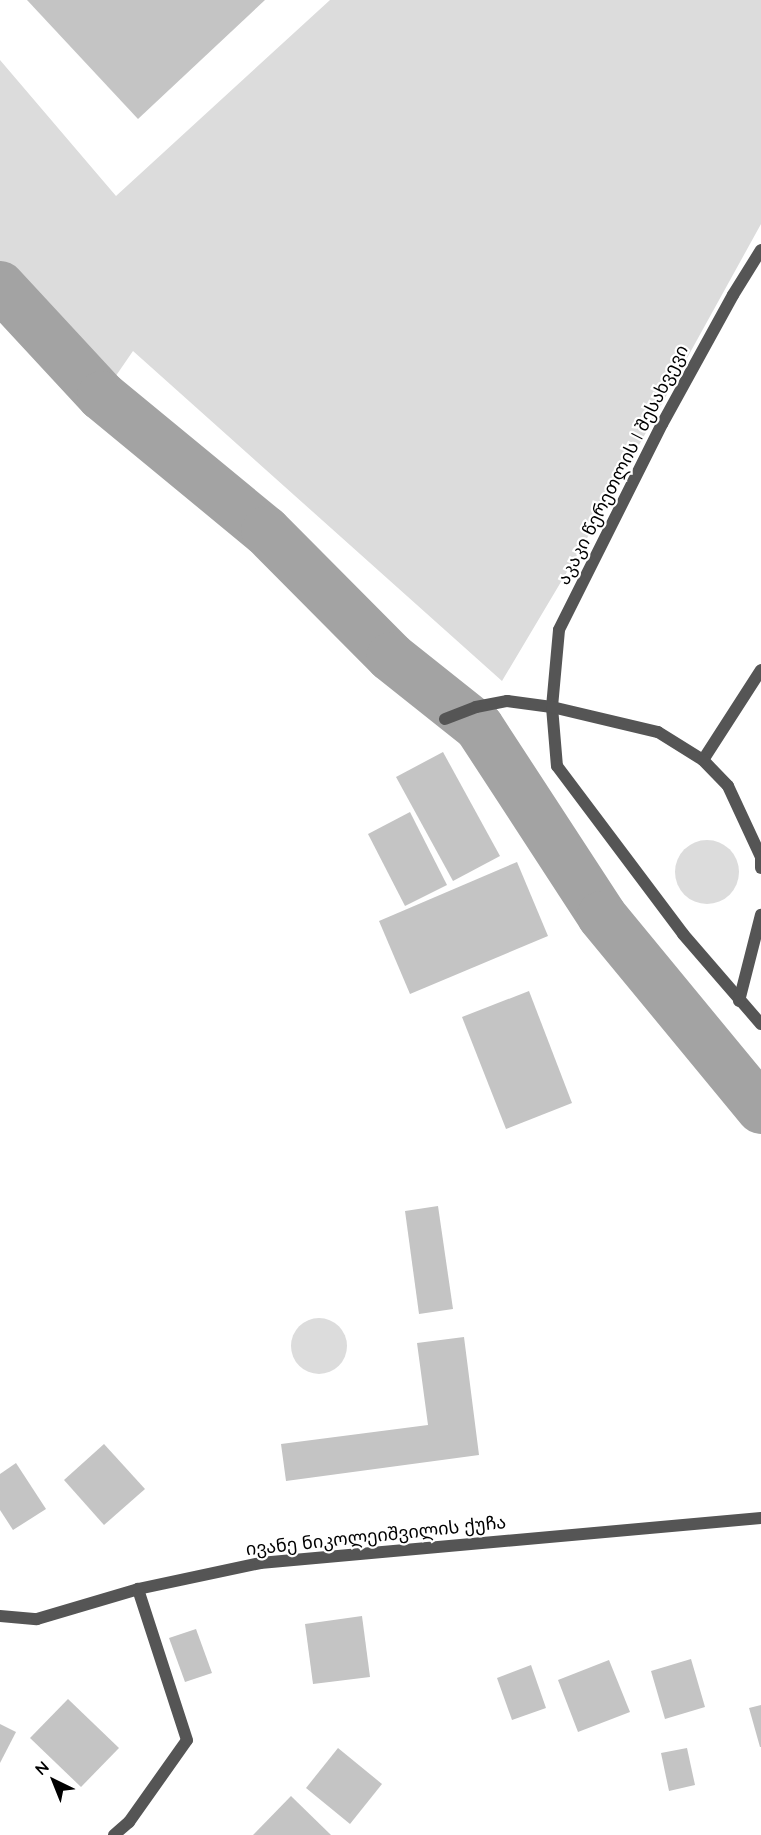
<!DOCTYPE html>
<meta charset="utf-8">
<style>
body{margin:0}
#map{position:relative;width:761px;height:1835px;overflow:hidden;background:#fff;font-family:Quicksand,"Noto Sans Georgian",sans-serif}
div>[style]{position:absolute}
.green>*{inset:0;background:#dcdcdc}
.round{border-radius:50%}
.river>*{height:50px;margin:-25px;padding:0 25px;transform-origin:25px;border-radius:25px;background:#a3a3a3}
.building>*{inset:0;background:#c4c4c4}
.lane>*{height:12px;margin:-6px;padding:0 6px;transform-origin:6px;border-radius:6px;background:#555}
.street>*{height:12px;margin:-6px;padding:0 6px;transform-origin:6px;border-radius:6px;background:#555}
span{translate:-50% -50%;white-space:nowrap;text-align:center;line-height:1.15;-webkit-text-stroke:4.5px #fff;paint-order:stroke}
.street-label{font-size:18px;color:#000}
.north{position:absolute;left:24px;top:1751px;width:60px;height:60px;-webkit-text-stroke:4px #fff;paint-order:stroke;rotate:317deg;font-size:16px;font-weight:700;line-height:24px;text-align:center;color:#000}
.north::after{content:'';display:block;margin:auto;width:21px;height:27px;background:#000;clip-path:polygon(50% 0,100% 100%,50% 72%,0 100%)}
</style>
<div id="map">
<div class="green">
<div style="clip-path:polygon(330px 0,761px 0,761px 224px,596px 523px,502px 681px,133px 351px,102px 396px,0 286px,0 60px,116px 196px)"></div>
<div class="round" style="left:675px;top:840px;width:64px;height:64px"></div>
<div class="round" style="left:291px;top:1318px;width:56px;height:56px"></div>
</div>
<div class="river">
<div style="left:0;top:286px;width:150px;rotate:47.2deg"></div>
<div style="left:102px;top:396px;width:212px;rotate:39.5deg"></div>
<div style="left:266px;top:531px;width:177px;rotate:45.2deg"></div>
<div style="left:391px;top:657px;width:112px;rotate:38.5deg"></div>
<div style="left:479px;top:727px;width:225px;rotate:56.9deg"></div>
<div style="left:602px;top:916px;width:250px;rotate:50.5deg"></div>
</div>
<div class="building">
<div style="clip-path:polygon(27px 0,265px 0,138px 119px)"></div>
<div style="clip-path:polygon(443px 752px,500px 856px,453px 881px,396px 777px)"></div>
<div style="clip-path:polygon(410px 812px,447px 885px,405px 906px,368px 834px)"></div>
<div style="clip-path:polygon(517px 862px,548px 936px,410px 994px,379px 921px)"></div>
<div style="clip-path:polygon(529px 991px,572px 1103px,506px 1129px,462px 1017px)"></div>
<div style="clip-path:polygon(438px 1206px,453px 1309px,419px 1314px,405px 1211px)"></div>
<div style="clip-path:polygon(464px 1337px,479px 1455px,286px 1481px,281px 1444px,428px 1425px,417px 1343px)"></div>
<div style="clip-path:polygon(104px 1444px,145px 1489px,104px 1525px,64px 1480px)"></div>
<div style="clip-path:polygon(16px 1463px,46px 1509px,13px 1530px,0 1510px,0 1474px)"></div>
<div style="clip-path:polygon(362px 1616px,370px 1677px,313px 1684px,305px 1624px)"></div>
<div style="clip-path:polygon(196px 1629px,212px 1673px,185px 1682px,169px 1638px)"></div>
<div style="clip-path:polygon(691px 1659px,705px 1707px,665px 1719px,651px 1671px)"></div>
<div style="clip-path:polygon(609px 1660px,630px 1712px,578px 1732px,558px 1680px)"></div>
<div style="clip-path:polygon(531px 1665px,546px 1708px,512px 1720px,497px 1678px)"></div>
<div style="clip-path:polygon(68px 1699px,119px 1748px,81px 1787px,30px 1738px)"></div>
<div style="clip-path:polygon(761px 1705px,761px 1747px,760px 1747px,749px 1708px)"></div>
<div style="clip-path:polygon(0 1724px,16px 1732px,0 1763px)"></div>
<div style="clip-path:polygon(338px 1748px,382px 1784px,350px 1824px,306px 1788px)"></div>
<div style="clip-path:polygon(687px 1748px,695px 1785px,669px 1791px,661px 1753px)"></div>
<div style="clip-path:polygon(291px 1796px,331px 1835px,253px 1835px)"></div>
</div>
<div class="lane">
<div style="left:703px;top:760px;width:107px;rotate:-57.2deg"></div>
</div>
<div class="street">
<div style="left:761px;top:250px;width:53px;rotate:121.9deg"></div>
<div style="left:733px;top:295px;width:147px;rotate:118.8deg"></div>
<div style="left:662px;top:424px;width:230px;rotate:116.6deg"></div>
<div style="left:559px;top:630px;width:77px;rotate:95.2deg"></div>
<div style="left:552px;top:707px;width:59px;rotate:85.2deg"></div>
<div style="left:557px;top:766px;width:210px;rotate:53.1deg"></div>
<div style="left:683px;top:934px;width:119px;rotate:49.1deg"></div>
<div style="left:445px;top:719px;width:33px;rotate:-21deg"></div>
<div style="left:476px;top:707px;width:32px;rotate:-11deg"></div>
<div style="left:507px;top:701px;width:45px;rotate:7.6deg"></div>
<div style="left:552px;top:707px;width:109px;rotate:13.3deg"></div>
<div style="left:658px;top:732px;width:53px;rotate:31.9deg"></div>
<div style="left:703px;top:760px;width:36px;rotate:46deg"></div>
<div style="left:728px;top:786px;width:78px;rotate:65.1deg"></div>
<div style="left:761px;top:857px;width:11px;rotate:90deg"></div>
<div style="left:739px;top:1001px;width:89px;rotate:-75.7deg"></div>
<div style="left:0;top:1616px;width:37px;rotate:5deg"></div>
<div style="left:37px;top:1619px;width:105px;rotate:-16.5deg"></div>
<div style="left:138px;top:1589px;width:125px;rotate:-12deg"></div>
<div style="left:260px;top:1563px;width:503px;rotate:-5.13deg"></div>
<div style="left:114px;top:1835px;width:20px;rotate:-41deg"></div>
<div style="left:129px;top:1822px;width:100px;rotate:-54.7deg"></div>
<div style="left:187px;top:1740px;width:159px;rotate:-108deg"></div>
</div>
<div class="street-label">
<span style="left:623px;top:465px;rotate:-63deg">აკაკი წერეთლის I შესახვევი</span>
<span style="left:376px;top:1536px;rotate:-6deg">ივანე ნიკოლეიშვილის ქუჩა</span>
</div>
<div class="north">N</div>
</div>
